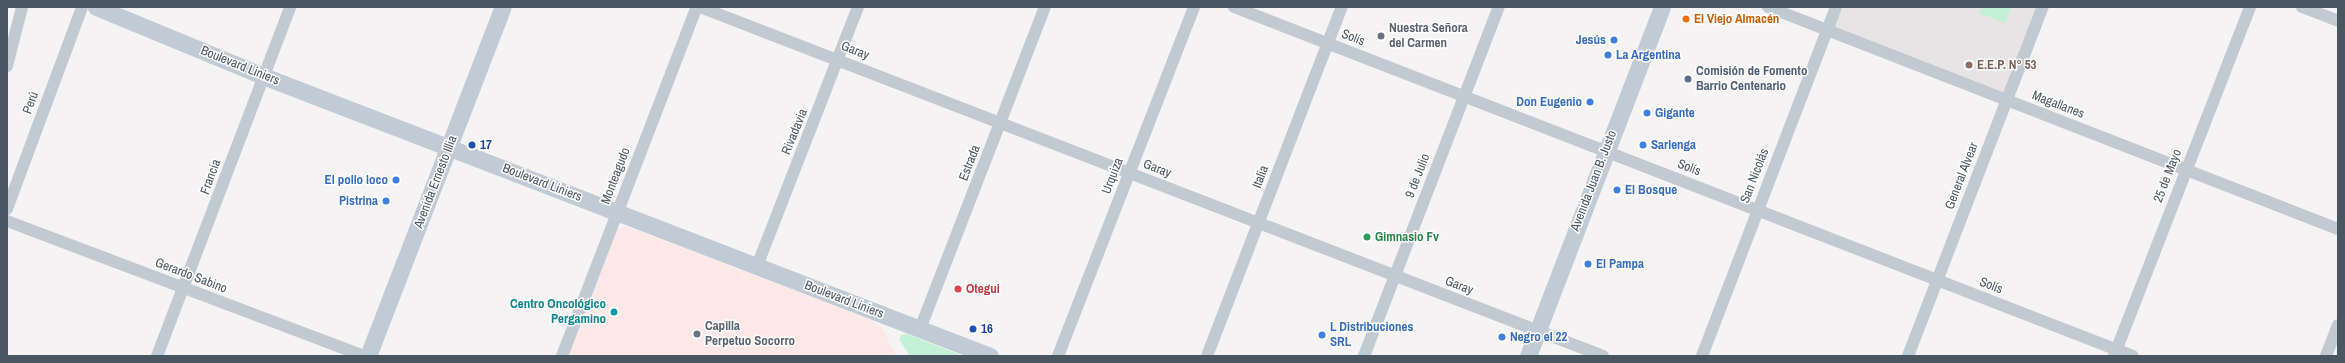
<!DOCTYPE html>
<meta charset="utf-8">
<style>
body{margin:0}
#map{position:relative;width:2345px;height:363px;overflow:hidden;background:#f5f3f3;font-family:"Archivo Narrow",sans-serif}
div>[style]{position:absolute}
.education>*{inset:0;background:#e6e4e5}
.medical>*{inset:0;background:#fce8e6}
.green>*{inset:0;background:#c3f1d5}
.minor>*{height:12px;margin:-6px;padding:0 6px;transform-origin:6px;border-radius:6px;background:#c1cad2}
.secondary>*{height:17px;margin:-8.5px;padding:0 8.5px;transform-origin:8.5px;border-radius:8.5px;background:#c1cbd6}
.dots>*{width:11px;height:11px;translate:-50% -50%;box-sizing:border-box;border:2px solid #fff;border-radius:50%}
span{translate:-50% -50%;white-space:nowrap;text-align:center;line-height:1.15;-webkit-text-stroke:3px #fff;paint-order:stroke}
.food-label{font-size:13px;color:#c56008;font-weight:700}
.left{translate:0 -50%;text-align:left}
.worship-label{font-size:13px;color:#5b616d;font-weight:700}
.street-label{font-size:13px;color:#4a5661}
.shop-label{font-size:13px;color:#366cbe;font-weight:700}
.right{translate:-100% -50%;text-align:right}
.education-label{font-size:13px;color:#785e54;font-weight:700}
.service-label{font-size:13px;color:#4e5e75;font-weight:700}
.transit-label{font-size:13px;color:#164399;font-weight:700}
.leisure-label{font-size:13px;color:#27864d;font-weight:700}
.health-label{font-size:13px;color:#be3a42;font-weight:700}
.culture-label{font-size:13px;color:#0d838f;font-weight:700}
.frame{position:absolute;inset:0;border:8px solid #4a5661;pointer-events:none}
</style>
<div id="map">
<div class="education">
<div style="clip-path:polygon(1836px 7px,2043px 7px,2007px 100px,1827px 30px)"></div>
</div>
<div class="medical">
<div style="clip-path:polygon(625px 226px,870px 320px,882px 328px,896px 356px,568px 356px,617px 230px)"></div>
</div>
<div class="green">
<div style="clip-path:polygon(1982px 7px,2011px 7px,2005px 23px,1979px 13px)"></div>
<div style="clip-path:polygon(907px 334px,963px 356px,910px 356px,899px 339px,901px 335px)"></div>
</div>
<div class="minor">
<div style="left:700px;top:7px;width:968px;rotate:21.13deg"></div>
<div style="left:1234px;top:7px;width:964px;rotate:21.22deg"></div>
<div style="left:1768px;top:7px;width:612px;rotate:21.28deg"></div>
<div style="left:2302px;top:7px;width:39px;rotate:21deg"></div>
<div style="left:7px;top:66px;width:61px;rotate:-75.7deg"></div>
<div style="left:7px;top:209px;width:215px;rotate:-69.6deg"></div>
<div style="left:7px;top:221px;width:382px;rotate:20.7deg"></div>
<div style="left:757px;top:266px;width:278px;rotate:-68.7deg"></div>
<div style="left:920px;top:329px;width:345px;rotate:-68.8deg"></div>
<div style="left:157px;top:356px;width:373px;rotate:-69.1deg"></div>
<div style="left:562px;top:356px;width:374px;rotate:-68.9deg"></div>
<div style="left:1058px;top:356px;width:375px;rotate:-68.7deg"></div>
<div style="left:1207px;top:356px;width:374px;rotate:-68.9deg"></div>
<div style="left:1364px;top:356px;width:374px;rotate:-68.9deg"></div>
<div style="left:1702px;top:356px;width:374px;rotate:-69deg"></div>
<div style="left:1908px;top:356px;width:374px;rotate:-68.9deg"></div>
<div style="left:2114px;top:356px;width:375px;rotate:-68.7deg"></div>
<div style="left:2326px;top:356px;width:33px;rotate:-69deg"></div>
</div>
<div class="secondary">
<div style="left:96px;top:7px;width:181px;rotate:22.4deg"></div>
<div style="left:263px;top:76px;width:779px;rotate:21.06deg"></div>
<div style="left:368px;top:356px;width:374px;rotate:-68.9deg"></div>
<div style="left:1528px;top:356px;width:374px;rotate:-69deg"></div>
</div>
<div class="dots">
<div style="left:1686px;top:19px;background:#e8710a"></div>
<div style="left:1381px;top:36px;background:#6b7280"></div>
<div style="left:1614px;top:40px;background:#3f7fe0"></div>
<div style="left:1608px;top:55px;background:#3f7fe0"></div>
<div style="left:1969px;top:65px;background:#8d6e63"></div>
<div style="left:1688px;top:79px;background:#5c6f8a"></div>
<div style="left:1590px;top:102px;background:#3f7fe0"></div>
<div style="left:1647px;top:113px;background:#3f7fe0"></div>
<div style="left:472px;top:145px;background:#1a4fb4"></div>
<div style="left:1643px;top:145px;background:#3f7fe0"></div>
<div style="left:396px;top:180px;background:#3f7fe0"></div>
<div style="left:1617px;top:190px;background:#3f7fe0"></div>
<div style="left:386px;top:201px;background:#3f7fe0"></div>
<div style="left:1367px;top:237px;background:#2e9e5b"></div>
<div style="left:1588px;top:264px;background:#3f7fe0"></div>
<div style="left:958px;top:289px;background:#e0444e"></div>
<div style="left:614px;top:312px;background:#0f9aa8"></div>
<div style="left:973px;top:329px;background:#1a4fb4"></div>
<div style="left:697px;top:334px;background:#6b7280"></div>
<div style="left:1322px;top:335px;background:#3f7fe0"></div>
<div style="left:1502px;top:337px;background:#3f7fe0"></div>
</div>
<div class="food-label">
<span class="left" style="left:1694px;top:19px">El Viejo Almacén</span>
</div>
<div class="worship-label">
<span class="left" style="left:1389px;top:36px">Nuestra Señora<br>del Carmen</span>
<span class="left" style="left:705px;top:334px">Capilla<br>Perpetuo Socorro</span>
</div>
<div class="street-label">
<span style="left:1353px;top:38px;rotate:21deg">Solís</span>
<span style="left:855px;top:51px;rotate:21deg">Garay</span>
<span style="left:240px;top:66px;rotate:22deg">Boulevard Liniers</span>
<span style="left:31px;top:103px;rotate:-70deg">Perú</span>
<span style="left:2058px;top:105px;rotate:21deg">Magallanes</span>
<span style="left:795px;top:132px;rotate:-68deg">Rivadavia</span>
<span style="left:970px;top:163px;rotate:-69deg">Estrada</span>
<span style="left:1689px;top:168px;rotate:21deg">Solís</span>
<span style="left:1157px;top:169px;rotate:21deg">Garay</span>
<span style="left:616px;top:176px;rotate:-69deg">Monteagudo</span>
<span style="left:1113px;top:176px;rotate:-69deg">Urquiza</span>
<span style="left:1418px;top:176px;rotate:-69deg">9 de Julio</span>
<span style="left:1755px;top:176px;rotate:-69deg">San Nicolás</span>
<span style="left:1962px;top:176px;rotate:-69deg">General Alvear</span>
<span style="left:2168px;top:176px;rotate:-69deg">25 de Mayo</span>
<span style="left:211px;top:177px;rotate:-70deg">Francia</span>
<span style="left:1261px;top:177px;rotate:-69deg">Italia</span>
<span style="left:1594px;top:181px;rotate:-69deg">Avenida Juan B. Justo</span>
<span style="left:436px;top:182px;rotate:-69deg">Avenida Ernesto Illia</span>
<span style="left:542px;top:183px;rotate:21deg">Boulevard Liniers</span>
<span style="left:191px;top:276px;rotate:21deg">Gerardo Sabino</span>
<span style="left:1459px;top:286px;rotate:21deg">Garay</span>
<span style="left:1991px;top:286px;rotate:21deg">Solís</span>
<span style="left:844px;top:300px;rotate:21deg">Boulevard Liniers</span>
</div>
<div class="shop-label">
<span class="right" style="left:1606px;top:40px">Jesús</span>
<span class="left" style="left:1616px;top:55px">La Argentina</span>
<span class="right" style="left:1582px;top:102px">Don Eugenio</span>
<span class="left" style="left:1655px;top:113px">Gigante</span>
<span class="left" style="left:1651px;top:145px">Sarlenga</span>
<span class="right" style="left:388px;top:180px">El pollo loco</span>
<span class="left" style="left:1625px;top:190px">El Bosque</span>
<span class="right" style="left:378px;top:201px">Pistrina</span>
<span class="left" style="left:1596px;top:264px">El Pampa</span>
<span class="left" style="left:1330px;top:335px">L Distribuciones<br>SRL</span>
<span class="left" style="left:1510px;top:337px">Negro el 22</span>
</div>
<div class="education-label">
<span class="left" style="left:1977px;top:65px">E.E.P. N° 53</span>
</div>
<div class="service-label">
<span class="left" style="left:1696px;top:79px">Comisión de Fomento<br>Barrio Centenario</span>
</div>
<div class="transit-label">
<span class="left" style="left:480px;top:145px">17</span>
<span class="left" style="left:981px;top:329px">16</span>
</div>
<div class="leisure-label">
<span class="left" style="left:1375px;top:237px">Gimnasio Fv</span>
</div>
<div class="health-label">
<span class="left" style="left:966px;top:289px">Otegui</span>
</div>
<div class="culture-label">
<span class="right" style="left:606px;top:312px">Centro Oncológico<br>Pergamino</span>
</div>
<div class="frame"></div>
</div>
